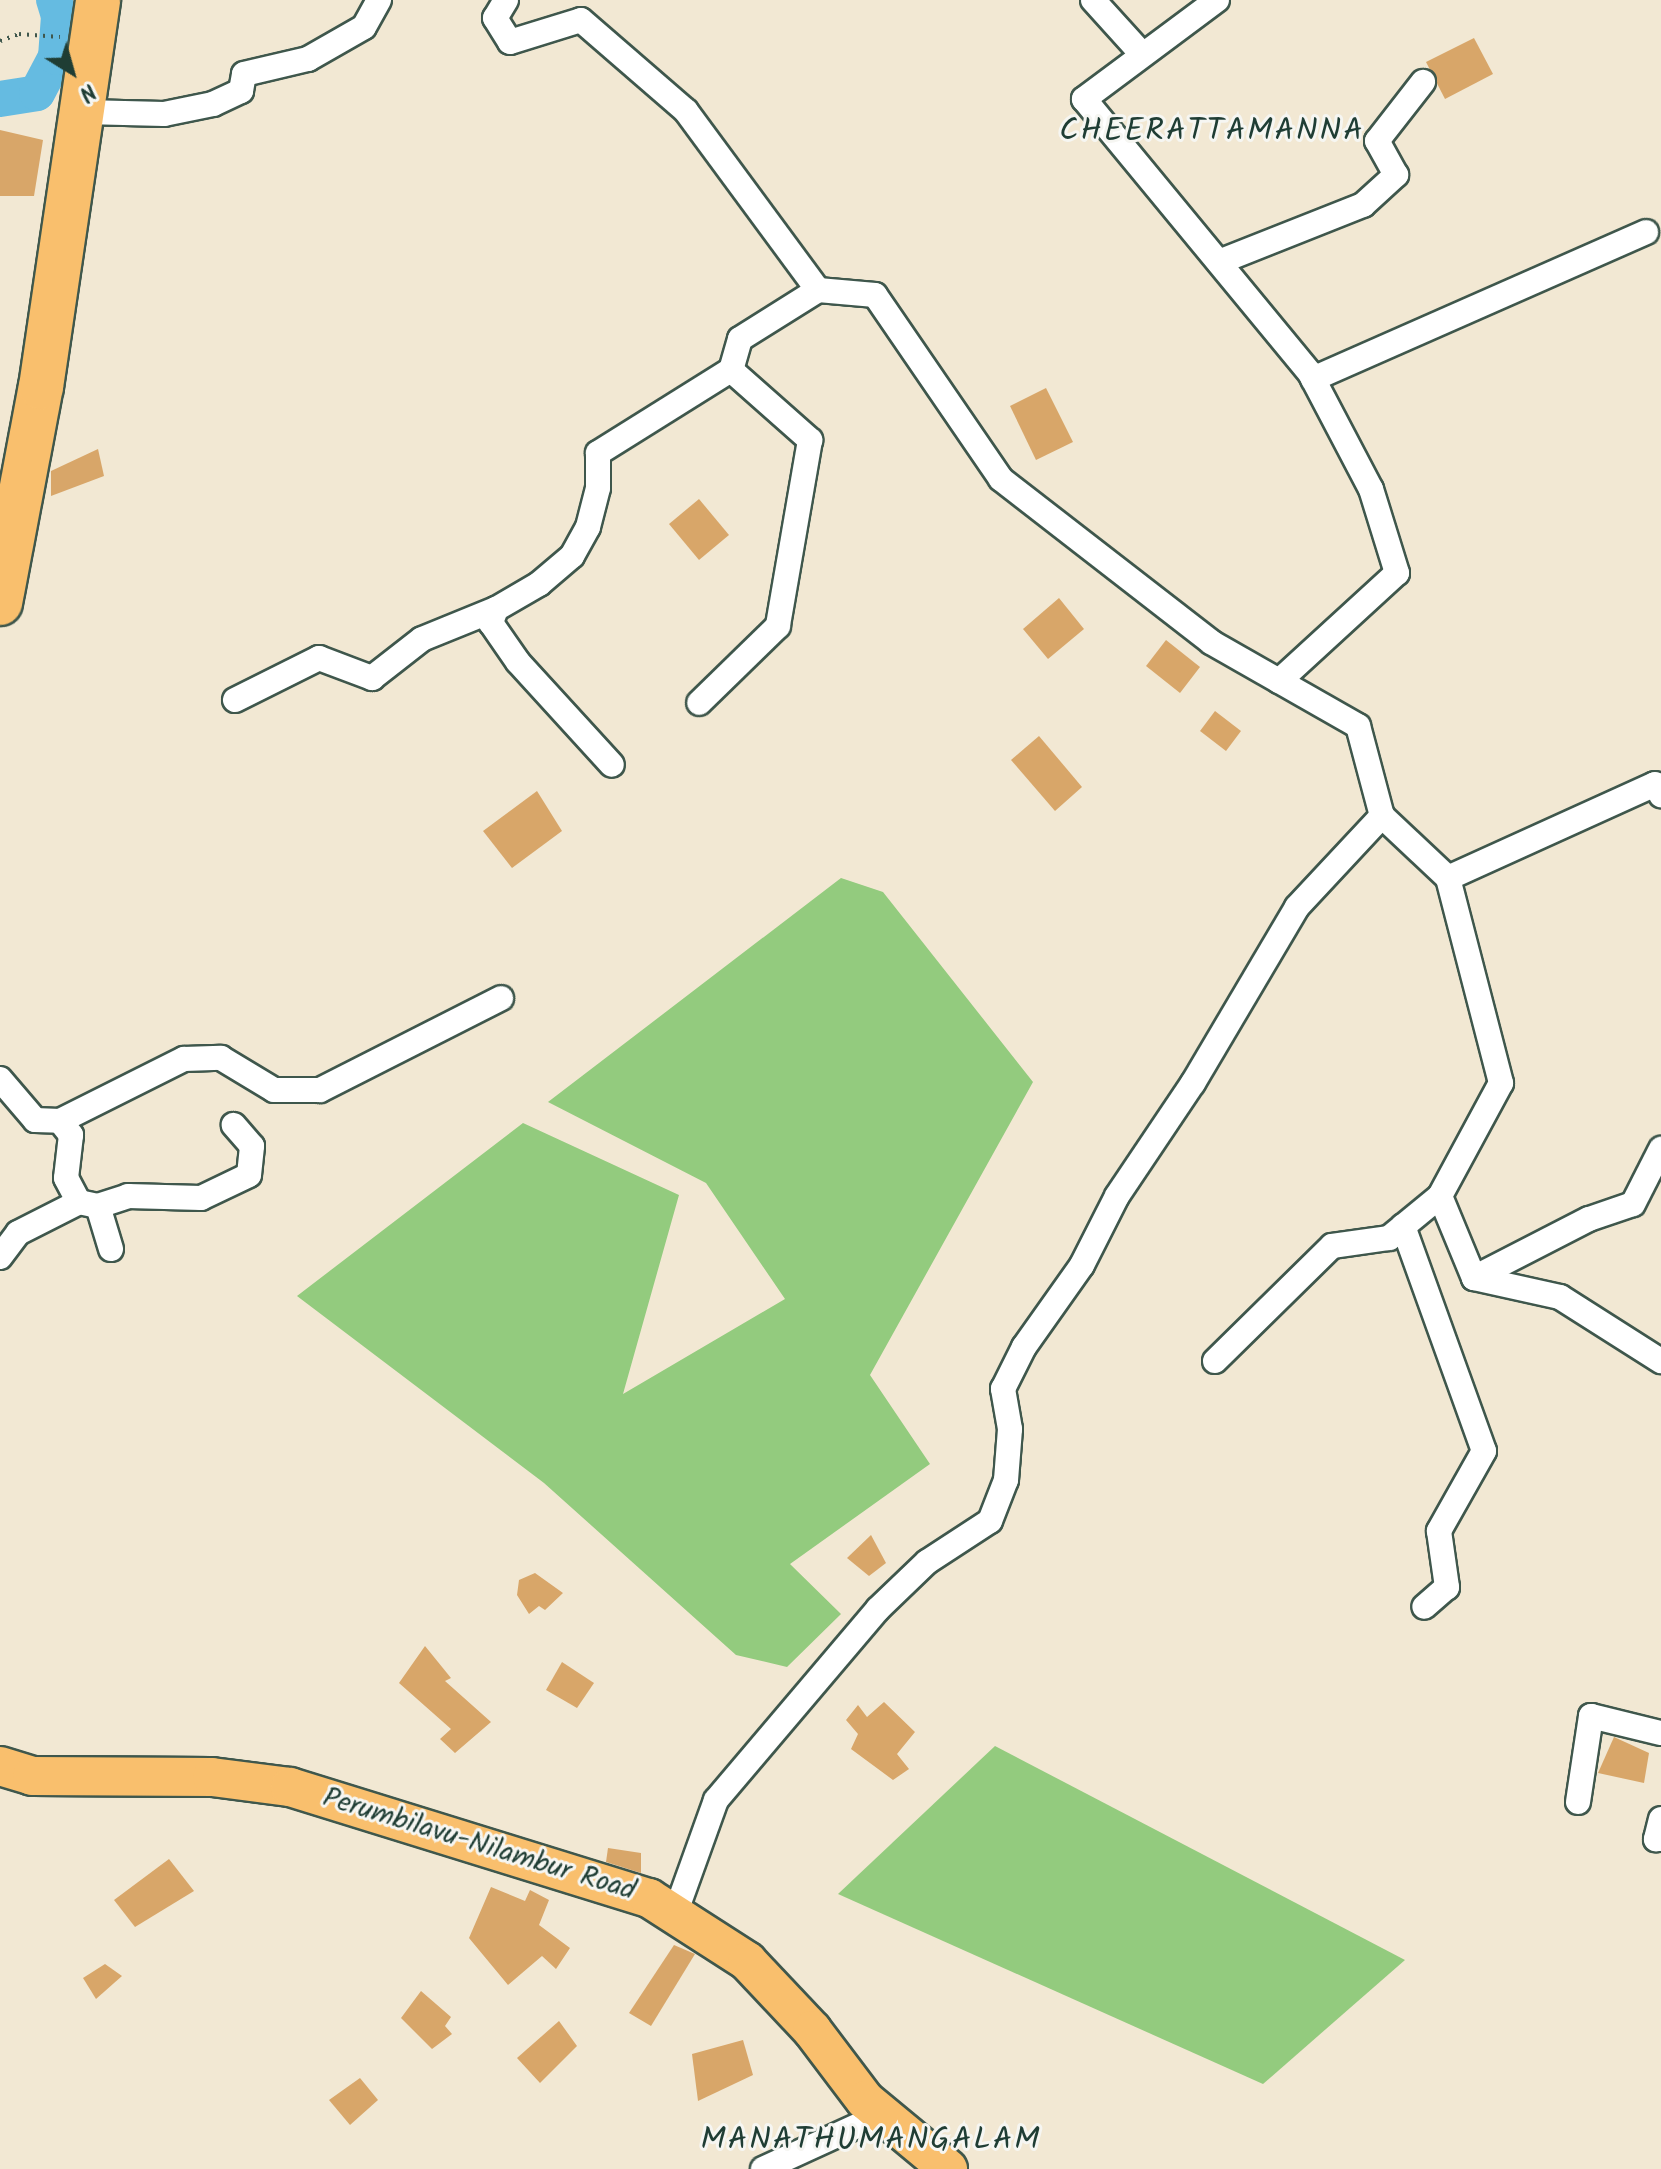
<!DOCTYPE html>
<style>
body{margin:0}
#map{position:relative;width:1661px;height:2169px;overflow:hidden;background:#f2e8d3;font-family:Kalam,sans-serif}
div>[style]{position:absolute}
.green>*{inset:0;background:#93cb7e}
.river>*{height:36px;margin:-18px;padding:0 18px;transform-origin:18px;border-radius:18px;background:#65bbe1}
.building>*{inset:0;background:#d8a669}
.path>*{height:4px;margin-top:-2px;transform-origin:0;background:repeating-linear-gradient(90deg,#3f574c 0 2px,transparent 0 8px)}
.roads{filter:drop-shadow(2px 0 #3f574c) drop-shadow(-2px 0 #3f574c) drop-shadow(0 2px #3f574c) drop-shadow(0 -2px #3f574c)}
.street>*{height:24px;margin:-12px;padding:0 12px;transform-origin:12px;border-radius:12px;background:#fff}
.primary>*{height:38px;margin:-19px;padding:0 19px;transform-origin:19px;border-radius:19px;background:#f9bf6d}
.highway>*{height:44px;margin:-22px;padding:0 22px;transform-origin:22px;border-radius:22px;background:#f9bf6d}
span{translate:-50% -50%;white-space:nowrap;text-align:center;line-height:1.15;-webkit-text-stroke:6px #f6f6f2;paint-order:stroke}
.street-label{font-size:28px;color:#1f3d34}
.quarter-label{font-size:32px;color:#1f3d34;letter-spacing:2px}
.north{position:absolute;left:32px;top:32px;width:80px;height:80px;-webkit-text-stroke:6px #f6f6f2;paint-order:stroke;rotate:143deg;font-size:22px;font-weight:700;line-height:32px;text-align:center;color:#1f3d34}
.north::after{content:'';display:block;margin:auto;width:28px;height:36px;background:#1f3d34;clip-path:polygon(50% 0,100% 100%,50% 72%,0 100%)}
</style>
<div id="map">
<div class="green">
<div style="clip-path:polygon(841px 878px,883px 892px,1033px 1082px,870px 1375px,930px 1464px,790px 1564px,841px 1614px,787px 1667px,736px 1655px,544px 1483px,297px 1296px,523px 1123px,679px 1195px,623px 1394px,785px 1299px,706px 1183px,548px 1102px)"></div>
<div style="clip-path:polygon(995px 1746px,1405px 1960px,1263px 2084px,838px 1894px)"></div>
</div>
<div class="river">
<div style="left:0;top:99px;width:37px;rotate:-9deg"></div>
<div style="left:37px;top:93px;width:41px;rotate:-62.2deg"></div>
<div style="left:56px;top:57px;width:41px;rotate:-85.8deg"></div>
<div style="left:59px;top:16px;width:17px;rotate:-107deg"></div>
</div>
<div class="building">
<div style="clip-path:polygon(1474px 38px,1493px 74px,1445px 99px,1426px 62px)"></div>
<div style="clip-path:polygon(0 130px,43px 140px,34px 196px,0 196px)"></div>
<div style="clip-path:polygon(1046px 388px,1073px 442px,1036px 460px,1010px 406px)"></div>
<div style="clip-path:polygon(98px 449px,104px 476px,51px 496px,51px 471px)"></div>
<div style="clip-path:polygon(699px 499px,729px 535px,699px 560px,669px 524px)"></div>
<div style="clip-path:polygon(1059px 598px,1084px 629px,1048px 659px,1023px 629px)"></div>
<div style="clip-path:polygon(1166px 640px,1200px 667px,1180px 693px,1146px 666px)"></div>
<div style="clip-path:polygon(1215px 711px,1241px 731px,1226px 751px,1200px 731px)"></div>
<div style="clip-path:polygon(1039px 736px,1082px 787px,1055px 811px,1011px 760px)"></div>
<div style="clip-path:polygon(537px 791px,562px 831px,512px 868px,483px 831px)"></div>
<div style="clip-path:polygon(871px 1535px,886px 1563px,869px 1576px,847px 1558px)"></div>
<div style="clip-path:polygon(535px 1573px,563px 1593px,545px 1610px,539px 1606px,529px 1614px,517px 1595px,519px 1580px)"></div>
<div style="clip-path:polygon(425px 1646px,451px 1678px,445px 1681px,491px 1722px,455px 1753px,440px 1739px,451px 1729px,399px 1683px)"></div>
<div style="clip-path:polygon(562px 1662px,594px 1683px,577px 1708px,546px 1690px)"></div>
<div style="clip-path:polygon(884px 1702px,915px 1732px,897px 1754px,909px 1769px,893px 1780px,851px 1749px,858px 1734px,846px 1720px,858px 1705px,867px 1717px)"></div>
<div style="clip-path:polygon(1614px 1737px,1649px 1753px,1644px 1783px,1598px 1773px)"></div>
<div style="clip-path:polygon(608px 1848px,641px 1853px,641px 1873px,606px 1862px)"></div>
<div style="clip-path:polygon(169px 1859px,194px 1891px,135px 1927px,114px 1900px)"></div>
<div style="clip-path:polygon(491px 1887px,525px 1901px,530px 1890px,549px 1900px,539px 1925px,570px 1948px,556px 1969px,542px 1956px,508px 1985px,469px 1938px)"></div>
<div style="clip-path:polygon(674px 1945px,695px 1954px,651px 2026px,629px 2013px)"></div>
<div style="clip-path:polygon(105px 1964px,122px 1976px,96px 1999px,83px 1978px)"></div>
<div style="clip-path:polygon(421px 1991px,451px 2017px,445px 2026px,452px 2034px,432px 2049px,401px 2018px)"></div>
<div style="clip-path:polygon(559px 2021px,577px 2046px,540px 2083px,517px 2058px)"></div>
<div style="clip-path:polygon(743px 2040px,753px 2075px,698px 2101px,692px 2054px)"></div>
<div style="clip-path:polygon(360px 2078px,378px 2100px,350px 2125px,329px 2100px)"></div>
</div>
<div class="path">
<div style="left:0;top:41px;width:20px;rotate:-20deg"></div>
<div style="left:19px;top:34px;width:41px;rotate:4.2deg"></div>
</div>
<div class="roads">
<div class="street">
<div style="left:506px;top:0;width:21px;rotate:121deg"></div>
<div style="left:495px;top:18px;width:28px;rotate:58deg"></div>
<div style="left:510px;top:42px;width:74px;rotate:-17.2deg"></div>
<div style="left:581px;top:20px;width:139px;rotate:40.9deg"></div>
<div style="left:686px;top:111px;width:222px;rotate:53.6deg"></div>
<div style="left:1093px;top:0;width:73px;rotate:47.8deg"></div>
<div style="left:1217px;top:0;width:166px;rotate:143.3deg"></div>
<div style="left:1084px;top:99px;width:355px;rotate:50.5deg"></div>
<div style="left:1310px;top:373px;width:131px;rotate:62.3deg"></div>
<div style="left:1371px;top:489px;width:88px;rotate:72.8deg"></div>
<div style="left:1397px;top:573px;width:160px;rotate:137.5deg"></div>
<div style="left:84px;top:112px;width:80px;rotate:1.4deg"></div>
<div style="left:164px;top:114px;width:50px;rotate:-11.5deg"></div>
<div style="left:213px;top:104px;width:31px;rotate:-25deg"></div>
<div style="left:241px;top:91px;width:17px;rotate:-80deg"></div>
<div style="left:244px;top:74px;width:66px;rotate:-13.2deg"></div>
<div style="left:308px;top:59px;width:64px;rotate:-29.7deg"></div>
<div style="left:364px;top:27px;width:31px;rotate:-61deg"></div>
<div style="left:1219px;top:262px;width:155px;rotate:-21.6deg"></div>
<div style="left:1363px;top:205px;width:45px;rotate:-42.3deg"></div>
<div style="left:1396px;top:175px;width:39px;rotate:-119deg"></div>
<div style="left:1377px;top:141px;width:75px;rotate:-52.1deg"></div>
<div style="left:1313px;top:379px;width:364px;rotate:-23.8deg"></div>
<div style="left:496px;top:609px;width:15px;rotate:110deg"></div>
<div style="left:491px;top:623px;width:47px;rotate:55.3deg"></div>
<div style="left:518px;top:662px;width:139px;rotate:47.6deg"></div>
<div style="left:235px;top:700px;width:94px;rotate:-26.6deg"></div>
<div style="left:319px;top:658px;width:57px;rotate:20.7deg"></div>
<div style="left:372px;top:678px;width:63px;rotate:-38deg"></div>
<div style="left:422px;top:639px;width:80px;rotate:-22.1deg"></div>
<div style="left:496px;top:609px;width:50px;rotate:-30.2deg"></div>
<div style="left:539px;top:584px;width:43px;rotate:-40.3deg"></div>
<div style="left:572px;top:556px;width:33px;rotate:-61deg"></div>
<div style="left:588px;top:527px;width:40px;rotate:-75.6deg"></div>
<div style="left:598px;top:488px;width:35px;rotate:-90deg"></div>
<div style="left:598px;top:453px;width:157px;rotate:-32deg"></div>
<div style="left:1382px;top:816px;width:91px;rotate:43.2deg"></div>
<div style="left:1448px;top:878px;width:212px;rotate:75.5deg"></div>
<div style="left:1501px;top:1083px;width:128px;rotate:118.4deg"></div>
<div style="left:1440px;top:1196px;width:89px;rotate:67.5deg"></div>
<div style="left:1448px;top:878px;width:227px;rotate:-24.4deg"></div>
<div style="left:1655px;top:784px;width:13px;rotate:61deg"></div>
<div style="left:0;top:1079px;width:54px;rotate:49.5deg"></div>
<div style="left:35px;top:1120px;width:25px;rotate:2deg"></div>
<div style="left:60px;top:1121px;width:139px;rotate:-26.6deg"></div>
<div style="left:184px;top:1059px;width:37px;rotate:-2deg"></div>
<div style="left:221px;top:1058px;width:62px;rotate:31.1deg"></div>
<div style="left:274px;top:1090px;width:46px"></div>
<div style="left:320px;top:1090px;width:203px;rotate:-26.9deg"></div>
<div style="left:60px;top:1121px;width:18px;rotate:52deg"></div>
<div style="left:71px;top:1135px;width:43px;rotate:96.6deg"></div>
<div style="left:66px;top:1178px;width:27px;rotate:62deg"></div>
<div style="left:79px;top:1202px;width:19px;rotate:12deg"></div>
<div style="left:98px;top:1206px;width:32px;rotate:-18deg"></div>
<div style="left:128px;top:1196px;width:73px;rotate:1.6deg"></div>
<div style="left:201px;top:1198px;width:53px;rotate:-25.6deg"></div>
<div style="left:249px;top:1175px;width:29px;rotate:-84deg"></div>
<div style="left:252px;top:1146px;width:28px;rotate:-131deg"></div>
<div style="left:98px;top:1206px;width:45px;rotate:73.2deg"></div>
<div style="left:1403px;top:1226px;width:239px;rotate:70.2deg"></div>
<div style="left:1484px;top:1451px;width:92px;rotate:119.4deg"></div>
<div style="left:1439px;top:1531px;width:57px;rotate:81.9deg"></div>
<div style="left:1447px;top:1587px;width:30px;rotate:139deg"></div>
<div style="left:0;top:1257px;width:30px;rotate:-53deg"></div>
<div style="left:18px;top:1233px;width:68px;rotate:-26.9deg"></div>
<div style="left:1474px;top:1278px;width:129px;rotate:-27.2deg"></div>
<div style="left:1589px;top:1219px;width:46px;rotate:-18.8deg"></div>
<div style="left:1633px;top:1204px;width:62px;rotate:-63deg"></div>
<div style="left:1474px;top:1278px;width:88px;rotate:12.5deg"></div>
<div style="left:1560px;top:1297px;width:120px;rotate:32.4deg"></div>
<div style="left:1215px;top:1361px;width:164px;rotate:-44.5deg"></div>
<div style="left:1332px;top:1246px;width:58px;rotate:-8deg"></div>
<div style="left:1389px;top:1238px;width:66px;rotate:-39.5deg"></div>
<div style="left:1578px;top:1802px;width:87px;rotate:-81.4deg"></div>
<div style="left:1591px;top:1716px;width:72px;rotate:13.7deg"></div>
<div style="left:1661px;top:1819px;width:21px;rotate:104deg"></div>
<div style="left:1656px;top:1839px;width:5px"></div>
<div style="left:675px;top:1914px;width:121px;rotate:-70.2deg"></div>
<div style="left:716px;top:1800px;width:250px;rotate:-49.7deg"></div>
<div style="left:878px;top:1609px;width:68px;rotate:-43.8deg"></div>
<div style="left:927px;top:1562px;width:75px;rotate:-33.1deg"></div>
<div style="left:990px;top:1521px;width:44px;rotate:-68.7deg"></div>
<div style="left:1006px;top:1480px;width:51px;rotate:-85.5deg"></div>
<div style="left:1010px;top:1429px;width:41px;rotate:-99.9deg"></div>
<div style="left:1003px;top:1389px;width:47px;rotate:-63.4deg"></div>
<div style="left:1024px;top:1347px;width:100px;rotate:-54.7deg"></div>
<div style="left:1082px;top:1265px;width:77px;rotate:-63.1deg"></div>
<div style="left:1117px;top:1196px;width:136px;rotate:-56.1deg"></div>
<div style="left:1193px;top:1083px;width:204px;rotate:-59.4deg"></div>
<div style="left:1297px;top:907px;width:125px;rotate:-47deg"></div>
<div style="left:1382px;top:816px;width:93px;rotate:-104.9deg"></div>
<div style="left:1358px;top:726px;width:169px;rotate:-150.3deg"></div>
<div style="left:1211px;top:642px;width:266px;rotate:-142.2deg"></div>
<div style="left:1001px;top:479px;width:223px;rotate:-124.4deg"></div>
<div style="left:875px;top:295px;width:57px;rotate:-175deg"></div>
<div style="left:818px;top:290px;width:92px;rotate:147.9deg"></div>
<div style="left:740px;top:339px;width:32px;rotate:106deg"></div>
<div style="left:731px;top:370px;width:106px;rotate:41.5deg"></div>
<div style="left:810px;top:440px;width:189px;rotate:99.8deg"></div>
<div style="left:778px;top:626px;width:110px;rotate:135.7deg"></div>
<div style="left:763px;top:2169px;width:130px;rotate:-24.6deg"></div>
</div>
<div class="primary">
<div style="left:0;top:1766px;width:34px;rotate:17deg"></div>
<div style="left:32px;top:1776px;width:180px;rotate:0.3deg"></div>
<div style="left:212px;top:1777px;width:79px;rotate:7.3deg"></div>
<div style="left:290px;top:1787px;width:376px;rotate:17.2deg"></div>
<div style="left:649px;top:1898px;width:117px;rotate:32.7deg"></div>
<div style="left:747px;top:1961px;width:95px;rotate:46.7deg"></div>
<div style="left:812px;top:2030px;width:88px;rotate:52.9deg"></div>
<div style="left:865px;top:2100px;width:108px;rotate:39.7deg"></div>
</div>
<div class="highway">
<div style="left:0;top:603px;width:220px;rotate:-79.3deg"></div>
<div style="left:41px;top:387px;width:391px;rotate:-81.6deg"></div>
</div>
</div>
<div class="street-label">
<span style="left:479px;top:1845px;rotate:17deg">Perumbilavu-Nilambur Road</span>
</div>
<div class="quarter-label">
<span style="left:1212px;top:132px">CHEERATTAMANNA</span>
<span style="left:871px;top:2141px">MANATHUMANGALAM</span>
</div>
<div class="north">N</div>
</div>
